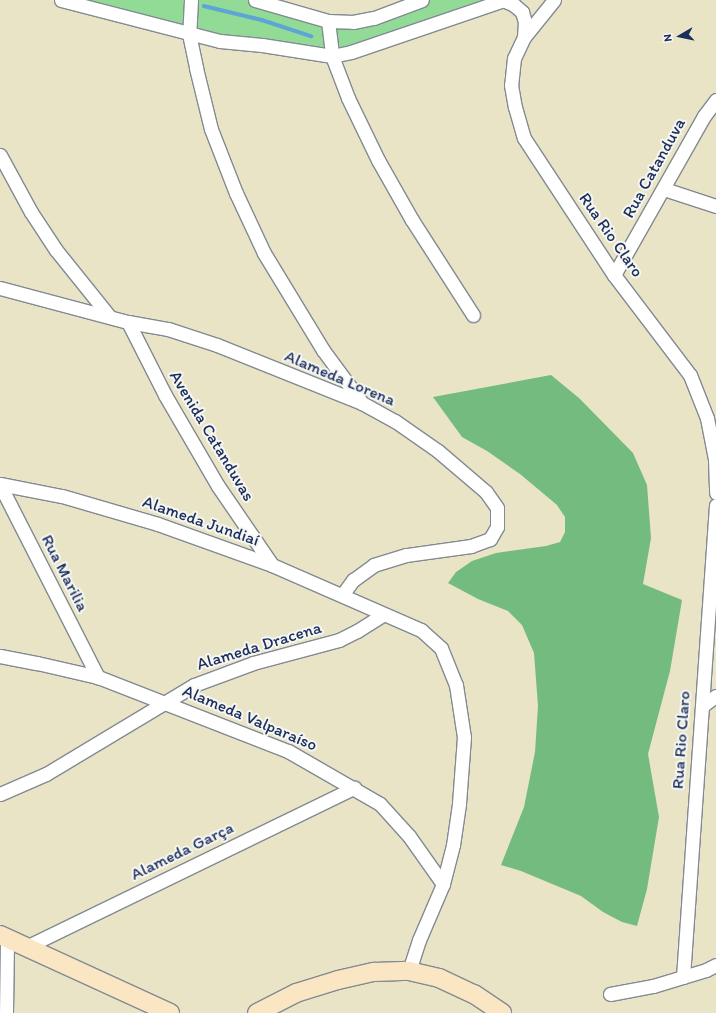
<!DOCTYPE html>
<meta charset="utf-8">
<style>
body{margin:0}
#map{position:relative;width:716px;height:1013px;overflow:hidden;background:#e9e4c6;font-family:Itim,sans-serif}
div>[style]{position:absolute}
.green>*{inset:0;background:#91db97}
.forest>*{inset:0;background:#74bb80}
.stream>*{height:3.5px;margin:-1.75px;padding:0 1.75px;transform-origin:1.75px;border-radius:1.75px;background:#5ea5d5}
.roads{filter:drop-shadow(1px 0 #828a92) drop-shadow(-1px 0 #828a92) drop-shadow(0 1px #828a92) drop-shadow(0 -1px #828a92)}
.street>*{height:13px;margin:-6.5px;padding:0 6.5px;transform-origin:6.5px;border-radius:6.5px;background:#fff}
.secondary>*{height:18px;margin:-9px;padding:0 9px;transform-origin:9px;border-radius:9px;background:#fbe6c4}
span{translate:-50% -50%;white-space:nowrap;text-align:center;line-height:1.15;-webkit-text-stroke:4px #f6f6f2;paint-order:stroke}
.street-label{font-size:17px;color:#1b2f5e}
.north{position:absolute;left:660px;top:16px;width:40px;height:40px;-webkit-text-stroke:3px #f6f6f2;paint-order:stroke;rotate:261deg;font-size:11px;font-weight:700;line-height:16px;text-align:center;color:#1b2f5e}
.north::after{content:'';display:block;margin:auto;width:14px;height:18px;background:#1b2f5e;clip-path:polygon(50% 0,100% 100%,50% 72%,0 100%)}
</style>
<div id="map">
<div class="green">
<div style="clip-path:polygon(61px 0,255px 0,353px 22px,422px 0,504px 0,351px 52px,262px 45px)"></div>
</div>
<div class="forest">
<div style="clip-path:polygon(551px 375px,579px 398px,633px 453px,647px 485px,651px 538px,643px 584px,682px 600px,670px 671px,648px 754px,659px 817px,647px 889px,637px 926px,622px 922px,603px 912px,581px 896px,521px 871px,501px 865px,524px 807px,535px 752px,538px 706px,534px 653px,522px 625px,508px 611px,478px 599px,448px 583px,456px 572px,472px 561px,496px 553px,546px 546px,560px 542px,565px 532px,565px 517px,557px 505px,520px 474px,487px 451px,462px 437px,433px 397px)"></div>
</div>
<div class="stream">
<div style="left:204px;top:6px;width:60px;rotate:13.6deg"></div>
<div style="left:262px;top:20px;width:52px;rotate:18.1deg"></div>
</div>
<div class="roads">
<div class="street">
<div style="left:61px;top:0;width:164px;rotate:14.5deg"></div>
<div style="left:220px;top:41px;width:42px;rotate:5.4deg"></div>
<div style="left:262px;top:45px;width:71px;rotate:8.9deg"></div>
<div style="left:332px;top:56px;width:19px;rotate:-12deg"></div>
<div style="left:351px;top:52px;width:162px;rotate:-18.8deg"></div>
<div style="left:191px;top:0;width:34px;rotate:93deg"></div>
<div style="left:189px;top:34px;width:35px;rotate:78deg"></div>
<div style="left:196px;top:68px;width:63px;rotate:76.2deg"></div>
<div style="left:211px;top:129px;width:69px;rotate:68.7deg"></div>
<div style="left:236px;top:193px;width:66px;rotate:65deg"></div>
<div style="left:264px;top:253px;width:114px;rotate:58.7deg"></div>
<div style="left:323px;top:350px;width:66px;rotate:53.7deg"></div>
<div style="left:255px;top:0;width:76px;rotate:16deg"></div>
<div style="left:328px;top:21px;width:25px;rotate:2deg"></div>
<div style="left:353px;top:22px;width:21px;rotate:-11deg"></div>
<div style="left:374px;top:18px;width:51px;rotate:-20.6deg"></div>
<div style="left:503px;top:0;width:12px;rotate:24deg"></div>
<div style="left:514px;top:5px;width:11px;rotate:41deg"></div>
<div style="left:522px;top:12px;width:10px;rotate:73deg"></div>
<div style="left:525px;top:22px;width:15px;rotate:94deg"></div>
<div style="left:554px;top:0;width:48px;rotate:129deg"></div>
<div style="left:524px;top:37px;width:23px;rotate:115deg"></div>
<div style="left:514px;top:58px;width:27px;rotate:96deg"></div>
<div style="left:511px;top:85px;width:22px;rotate:80deg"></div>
<div style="left:515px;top:107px;width:32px;rotate:74deg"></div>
<div style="left:524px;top:138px;width:164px;rotate:56.7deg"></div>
<div style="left:614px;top:275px;width:126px;rotate:52.8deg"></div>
<div style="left:690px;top:375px;width:46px;rotate:68.4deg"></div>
<div style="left:707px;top:418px;width:42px;rotate:79deg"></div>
<div style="left:715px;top:459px;width:34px;rotate:88deg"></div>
<div style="left:328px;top:21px;width:35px;rotate:83deg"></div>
<div style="left:332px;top:56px;width:45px;rotate:69.1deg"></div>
<div style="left:348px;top:98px;width:69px;rotate:64.2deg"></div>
<div style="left:378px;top:160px;width:69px;rotate:60.5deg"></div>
<div style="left:412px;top:220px;width:113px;rotate:57.3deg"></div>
<div style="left:0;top:155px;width:65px;rotate:61.5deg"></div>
<div style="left:31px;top:212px;width:45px;rotate:56.7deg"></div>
<div style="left:56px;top:250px;width:85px;rotate:51.2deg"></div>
<div style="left:664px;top:189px;width:55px;rotate:18.1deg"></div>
<div style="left:614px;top:275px;width:183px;rotate:-60.5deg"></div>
<div style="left:704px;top:116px;width:20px;rotate:-53deg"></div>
<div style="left:0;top:288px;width:132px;rotate:14.9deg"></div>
<div style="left:128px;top:322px;width:41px;rotate:9.9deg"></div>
<div style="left:168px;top:329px;width:52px;rotate:18.1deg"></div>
<div style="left:217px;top:345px;width:156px;rotate:21.8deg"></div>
<div style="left:362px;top:403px;width:38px;rotate:29deg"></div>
<div style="left:395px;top:421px;width:52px;rotate:34.9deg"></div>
<div style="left:438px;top:451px;width:63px;rotate:40.5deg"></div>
<div style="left:486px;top:492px;width:19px;rotate:55deg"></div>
<div style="left:497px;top:508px;width:19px;rotate:90deg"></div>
<div style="left:497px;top:527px;width:14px;rotate:120deg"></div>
<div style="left:490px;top:539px;width:20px;rotate:160deg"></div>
<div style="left:471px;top:546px;width:66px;rotate:172.1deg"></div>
<div style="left:406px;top:555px;width:34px;rotate:163deg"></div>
<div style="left:374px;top:565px;width:26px;rotate:144deg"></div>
<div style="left:353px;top:580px;width:17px;rotate:126deg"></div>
<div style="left:128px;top:322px;width:82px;rotate:63.1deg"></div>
<div style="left:165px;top:395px;width:105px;rotate:59.8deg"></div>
<div style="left:218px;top:486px;width:96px;rotate:55.6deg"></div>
<div style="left:0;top:484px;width:63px;rotate:11deg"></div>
<div style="left:62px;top:496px;width:100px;rotate:16.3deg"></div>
<div style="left:158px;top:524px;width:121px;rotate:19.8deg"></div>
<div style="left:272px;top:565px;width:163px;rotate:23.6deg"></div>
<div style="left:421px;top:630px;width:27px;rotate:42deg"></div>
<div style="left:441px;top:648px;width:40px;rotate:68deg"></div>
<div style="left:456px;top:685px;width:53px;rotate:81.3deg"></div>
<div style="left:464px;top:737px;width:67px;rotate:94.3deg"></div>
<div style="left:459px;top:804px;width:41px;rotate:98.3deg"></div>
<div style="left:453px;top:845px;width:40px;rotate:104.4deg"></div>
<div style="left:443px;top:884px;width:61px;rotate:113.2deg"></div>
<div style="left:419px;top:940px;width:33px;rotate:108deg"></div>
<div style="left:0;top:485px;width:216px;rotate:63deg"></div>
<div style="left:0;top:656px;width:38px;rotate:11deg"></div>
<div style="left:37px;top:663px;width:63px;rotate:12.9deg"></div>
<div style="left:98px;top:677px;width:204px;rotate:21.3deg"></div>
<div style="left:288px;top:751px;width:106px;rotate:29.9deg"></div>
<div style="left:380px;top:804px;width:43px;rotate:47.8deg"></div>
<div style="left:409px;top:836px;width:59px;rotate:54.7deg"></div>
<div style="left:702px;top:706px;width:17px;rotate:-36deg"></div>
<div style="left:0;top:794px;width:50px;rotate:-23.5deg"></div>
<div style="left:46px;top:774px;width:173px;rotate:-31deg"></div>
<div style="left:194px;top:685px;width:63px;rotate:-20.4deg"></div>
<div style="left:253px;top:663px;width:89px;rotate:-15deg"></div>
<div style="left:339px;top:640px;width:20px;rotate:-27deg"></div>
<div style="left:357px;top:631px;width:31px;rotate:-32deg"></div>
<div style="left:26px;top:947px;width:365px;rotate:-25.9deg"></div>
<div style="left:683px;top:977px;width:473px;rotate:-86deg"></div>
<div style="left:610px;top:994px;width:44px;rotate:-10.5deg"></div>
<div style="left:653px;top:986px;width:55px;rotate:-16.8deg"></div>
<div style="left:706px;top:970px;width:11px;rotate:-27deg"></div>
<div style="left:6px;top:1013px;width:74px;rotate:-89.2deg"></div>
</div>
<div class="secondary">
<div style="left:0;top:935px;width:187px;rotate:24.6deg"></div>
<div style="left:257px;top:1013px;width:44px;rotate:-27.1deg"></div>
<div style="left:296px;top:993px;width:44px;rotate:-17.2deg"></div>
<div style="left:338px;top:980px;width:37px;rotate:-13deg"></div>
<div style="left:374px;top:972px;width:35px;rotate:-2deg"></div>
<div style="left:409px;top:971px;width:31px;rotate:13deg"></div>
<div style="left:439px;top:978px;width:38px;rotate:25deg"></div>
<div style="left:474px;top:994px;width:34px;rotate:34deg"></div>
</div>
</div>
<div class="street-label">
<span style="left:654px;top:168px;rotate:-61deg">Rua Catanduva</span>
<span style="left:611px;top:235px;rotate:55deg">Rua Rio Claro</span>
<span style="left:340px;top:378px;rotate:23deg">Alameda Lorena</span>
<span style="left:212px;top:436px;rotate:59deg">Avenida Catanduvas</span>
<span style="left:201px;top:521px;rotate:19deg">Alameda Jundiaí</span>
<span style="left:65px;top:573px;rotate:63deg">Rua Marilia</span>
<span style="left:259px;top:646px;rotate:-17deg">Alameda Dracena</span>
<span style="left:250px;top:718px;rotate:23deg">Alameda Valparaíso</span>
<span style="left:681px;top:740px;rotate:-86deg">Rua Rio Claro</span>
<span style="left:182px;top:851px;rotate:-26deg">Alameda Garça</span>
</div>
<div class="north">N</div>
</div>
